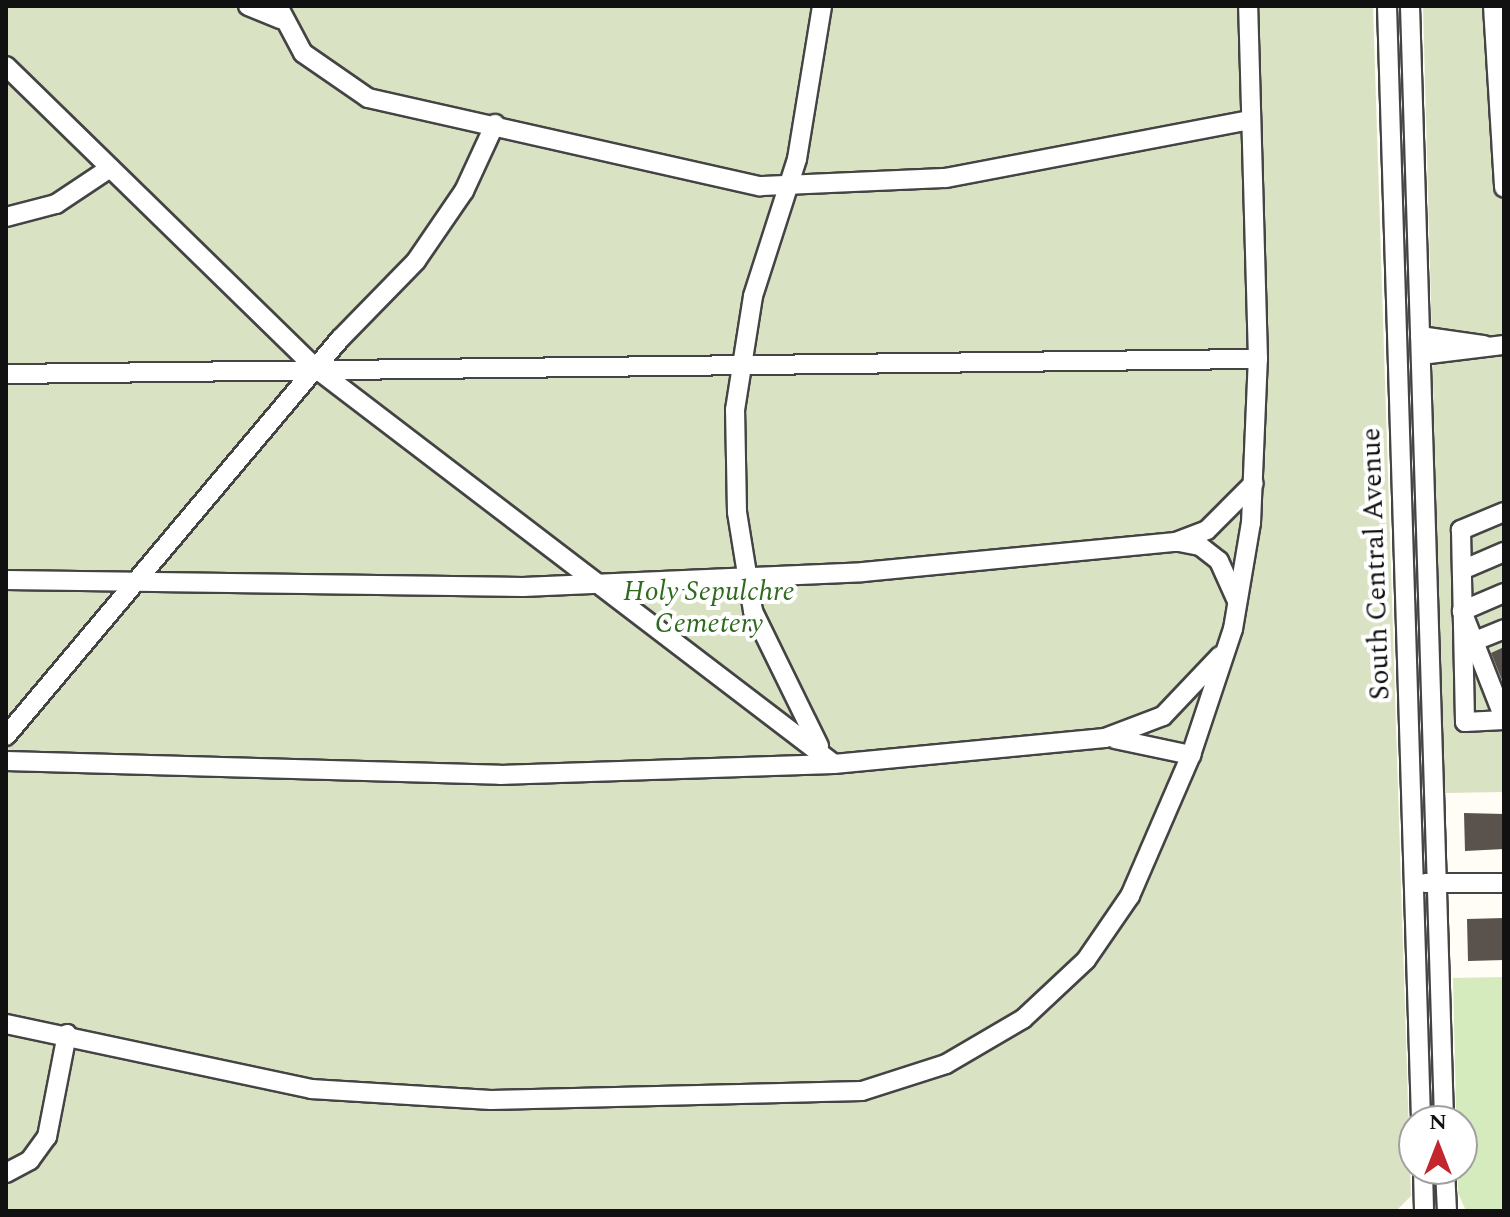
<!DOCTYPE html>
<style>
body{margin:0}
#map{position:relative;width:1510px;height:1217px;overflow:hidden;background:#fffdf5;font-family:Spectral,serif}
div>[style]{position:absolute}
.green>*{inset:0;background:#d5ebbd}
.cemetery>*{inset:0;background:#d9e3c4}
.building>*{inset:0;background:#5a524d}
.roads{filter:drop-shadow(2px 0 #444) drop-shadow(-2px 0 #444) drop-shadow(0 2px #444) drop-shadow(0 -2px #444)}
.minor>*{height:18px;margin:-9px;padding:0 9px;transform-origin:9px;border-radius:9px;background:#fff}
span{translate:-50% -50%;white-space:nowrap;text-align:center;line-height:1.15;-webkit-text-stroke:8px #fff;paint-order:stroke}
.street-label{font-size:28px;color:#111}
.park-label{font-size:28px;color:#2f6b1f;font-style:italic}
.frame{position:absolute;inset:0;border:8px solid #111;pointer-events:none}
.north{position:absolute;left:1398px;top:1105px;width:80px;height:80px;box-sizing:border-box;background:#fff;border:2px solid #a0a0a0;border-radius:50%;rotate:0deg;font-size:22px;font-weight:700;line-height:32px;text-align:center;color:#111}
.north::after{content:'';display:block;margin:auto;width:28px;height:36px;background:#c4262e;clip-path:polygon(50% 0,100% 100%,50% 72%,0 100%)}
</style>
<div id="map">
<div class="green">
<div style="clip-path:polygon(1504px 977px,1504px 1211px,1466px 1211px,1458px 1193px,1453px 978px)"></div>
</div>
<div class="cemetery">
<div style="clip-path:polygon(6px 6px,1373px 6px,1411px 1196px,1397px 1210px,1361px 1211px,6px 1211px)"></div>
<div style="clip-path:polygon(1423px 6px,1504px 6px,1504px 792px,1444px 793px)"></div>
</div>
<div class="building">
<div style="clip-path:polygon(1504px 647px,1504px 685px,1491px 653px)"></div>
<div style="clip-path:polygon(1464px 813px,1504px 814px,1504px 849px,1465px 851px)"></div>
<div style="clip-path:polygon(1504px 918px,1504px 960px,1468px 961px,1467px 919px)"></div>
</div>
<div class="roads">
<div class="minor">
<div style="left:248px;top:6px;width:35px;rotate:22deg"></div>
<div style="left:278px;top:6px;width:53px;rotate:62deg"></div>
<div style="left:303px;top:53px;width:79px;rotate:34.7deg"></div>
<div style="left:368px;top:98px;width:402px;rotate:12.7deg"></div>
<div style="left:760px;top:186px;width:186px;rotate:-2.5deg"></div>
<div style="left:946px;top:178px;width:309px;rotate:-10.8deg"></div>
<div style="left:1387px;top:6px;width:1116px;rotate:88.25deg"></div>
<div style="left:1410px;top:6px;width:1116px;rotate:88.25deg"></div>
<div style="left:1493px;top:6px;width:182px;rotate:86.5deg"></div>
<div style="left:6px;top:66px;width:436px;rotate:44.3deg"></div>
<div style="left:318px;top:370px;width:649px;rotate:37.36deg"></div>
<div style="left:6px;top:217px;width:52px;rotate:-14.6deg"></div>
<div style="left:56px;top:204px;width:65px;rotate:-33.7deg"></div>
<div style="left:1420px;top:336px;width:65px;rotate:8deg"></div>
<div style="left:1421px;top:355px;width:84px;rotate:-6.9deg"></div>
<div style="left:6px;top:374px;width:1252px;rotate:-0.69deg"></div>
<div style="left:1504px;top:512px;width:47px;rotate:157.3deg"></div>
<div style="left:1461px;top:530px;width:192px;rotate:88.8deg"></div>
<div style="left:1465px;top:722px;width:39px;rotate:-3deg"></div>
<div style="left:1179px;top:542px;width:21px;rotate:11deg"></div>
<div style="left:1200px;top:546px;width:24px;rotate:38deg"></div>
<div style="left:1219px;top:561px;width:44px;rotate:65.8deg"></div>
<div style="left:1462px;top:570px;width:46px;rotate:-23.2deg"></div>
<div style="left:6px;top:580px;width:517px;rotate:0.78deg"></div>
<div style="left:523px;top:587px;width:340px;rotate:-2.5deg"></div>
<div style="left:863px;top:572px;width:314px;rotate:-5.5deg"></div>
<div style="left:1176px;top:542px;width:33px;rotate:-21deg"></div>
<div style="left:1207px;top:530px;width:66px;rotate:-45deg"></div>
<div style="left:1504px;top:593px;width:46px;rotate:156.8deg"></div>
<div style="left:1462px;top:611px;width:115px;rotate:68.6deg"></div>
<div style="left:1475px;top:641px;width:31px;rotate:-22deg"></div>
<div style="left:6px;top:736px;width:519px;rotate:-49.93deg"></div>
<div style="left:340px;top:339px;width:109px;rotate:-45.7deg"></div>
<div style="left:416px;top:261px;width:85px;rotate:-55.6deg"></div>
<div style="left:464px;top:191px;width:74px;rotate:-65.2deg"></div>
<div style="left:1115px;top:739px;width:78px;rotate:11.9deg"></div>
<div style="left:819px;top:746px;width:150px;rotate:-116.1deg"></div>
<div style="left:753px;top:611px;width:100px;rotate:-99.2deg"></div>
<div style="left:737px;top:512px;width:102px;rotate:-91.1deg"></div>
<div style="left:735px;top:410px;width:115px;rotate:-81deg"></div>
<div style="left:753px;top:296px;width:144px;rotate:-72.2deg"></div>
<div style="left:797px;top:159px;width:155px;rotate:-80.7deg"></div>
<div style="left:6px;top:761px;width:494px;rotate:1.6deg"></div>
<div style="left:500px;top:775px;width:334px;rotate:-1.9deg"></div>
<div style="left:834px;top:764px;width:272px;rotate:-5.5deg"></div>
<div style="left:1105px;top:738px;width:62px;rotate:-20.8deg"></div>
<div style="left:1163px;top:716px;width:83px;rotate:-46.5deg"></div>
<div style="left:1425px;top:883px;width:79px"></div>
<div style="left:6px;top:1024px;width:312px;rotate:12deg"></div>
<div style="left:311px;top:1089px;width:180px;rotate:3.5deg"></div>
<div style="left:491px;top:1100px;width:371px;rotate:-1.4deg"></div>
<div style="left:862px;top:1091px;width:88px;rotate:-17.8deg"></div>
<div style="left:946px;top:1064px;width:89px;rotate:-30.3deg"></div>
<div style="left:1023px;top:1019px;width:86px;rotate:-43.1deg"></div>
<div style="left:1086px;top:960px;width:78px;rotate:-55.5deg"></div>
<div style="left:1130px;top:896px;width:154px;rotate:-66.6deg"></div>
<div style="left:1191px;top:755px;width:133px;rotate:-71.6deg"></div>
<div style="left:1233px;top:629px;width:108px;rotate:-80.4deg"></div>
<div style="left:1251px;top:523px;width:164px;rotate:-87.6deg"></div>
<div style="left:1258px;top:359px;width:353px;rotate:-91.6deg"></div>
<div style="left:1423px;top:1169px;width:42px;rotate:88.6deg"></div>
<div style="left:1445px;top:1169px;width:42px;rotate:87.3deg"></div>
<div style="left:6px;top:1173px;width:27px;rotate:-28deg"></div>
<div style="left:30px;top:1160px;width:29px;rotate:-54deg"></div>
<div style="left:47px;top:1137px;width:105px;rotate:-79deg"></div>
</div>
</div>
<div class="street-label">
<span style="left:1376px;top:564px;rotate:-92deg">South Central Avenue</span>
</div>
<div class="park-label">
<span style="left:709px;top:608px">Holy Sepulchre<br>Cemetery</span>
</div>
<div class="frame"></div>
<div class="north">N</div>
</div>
